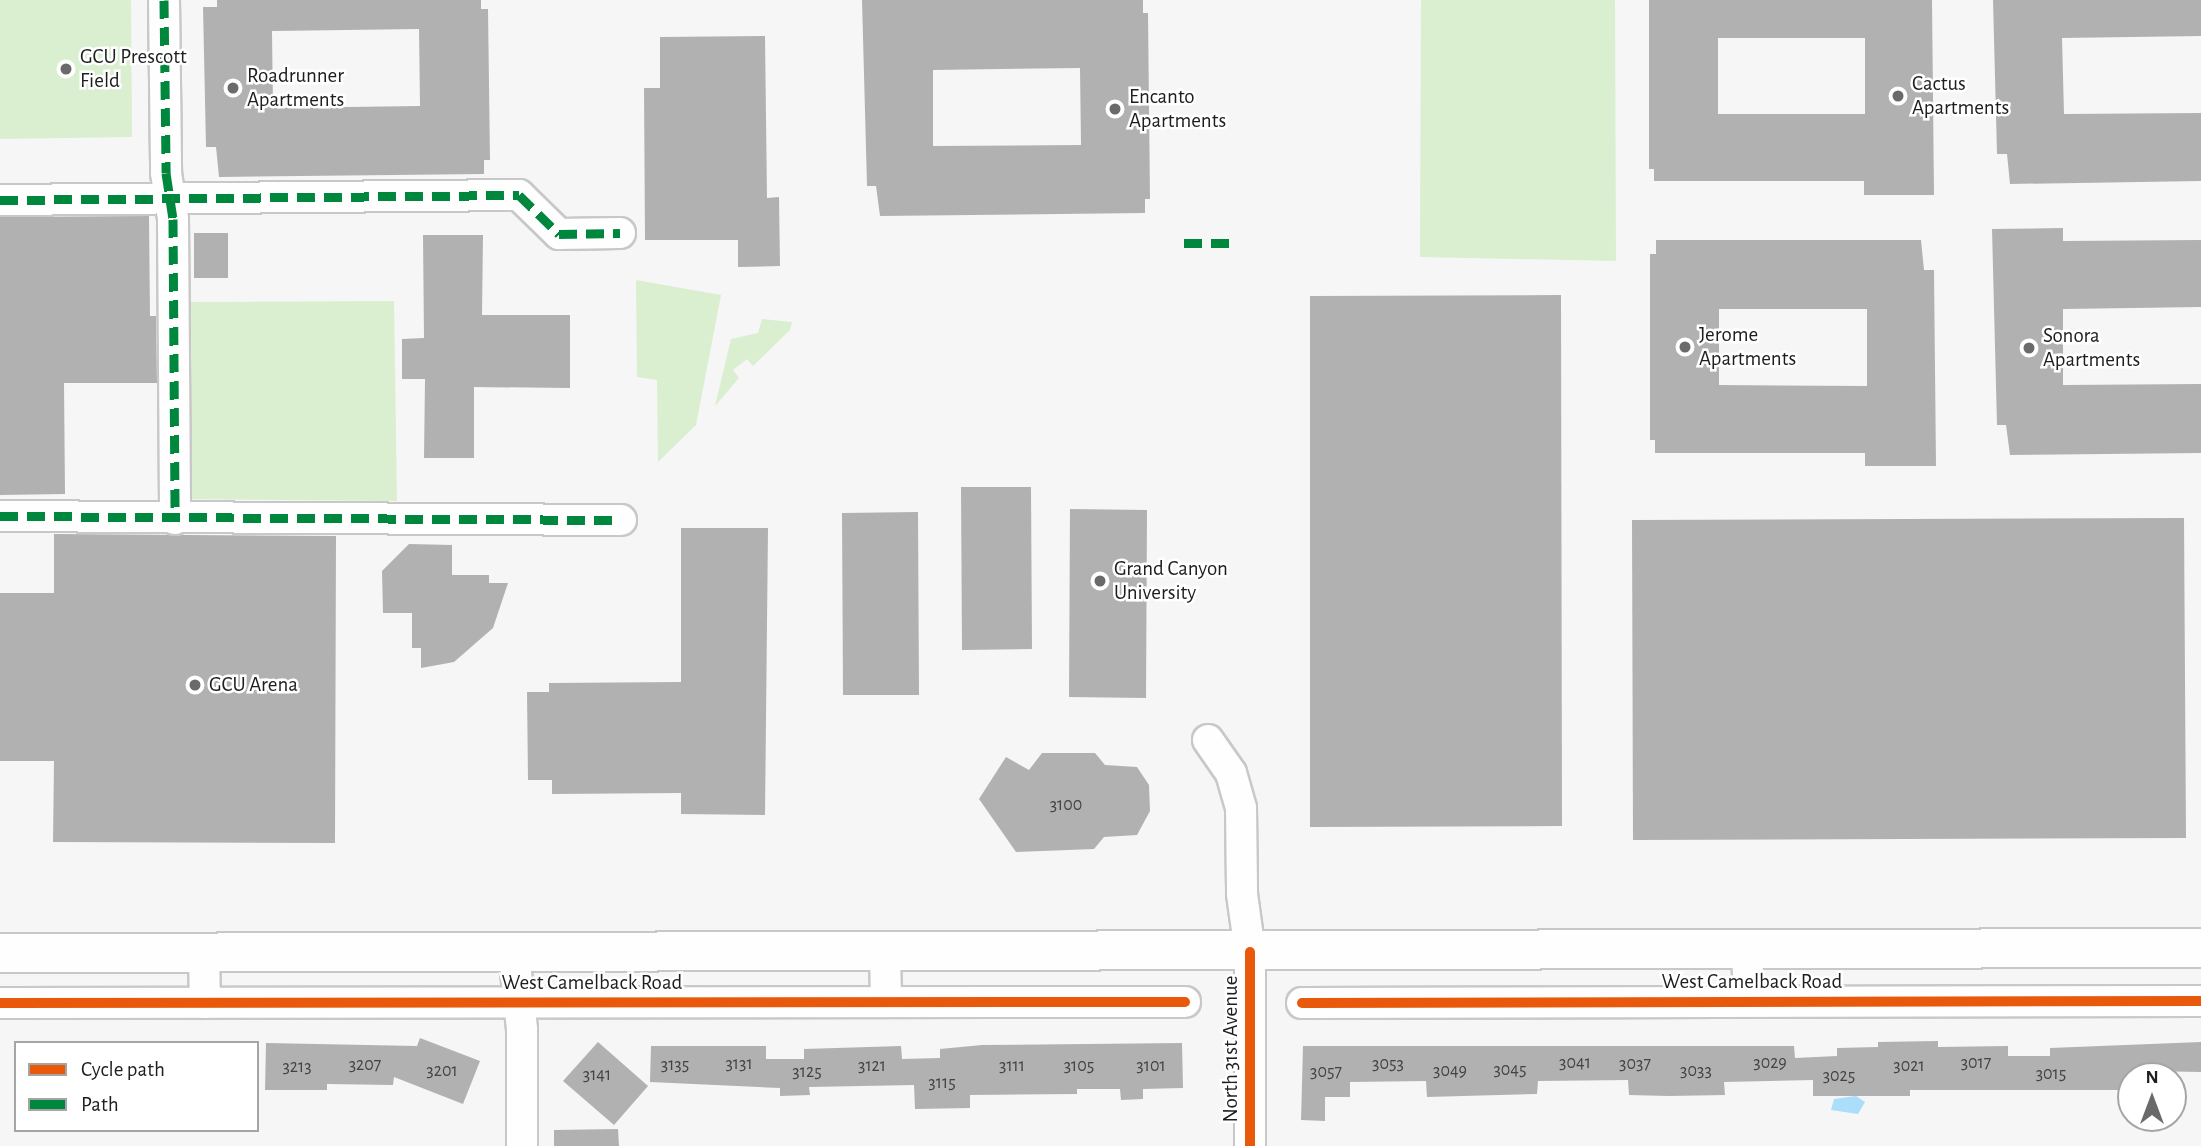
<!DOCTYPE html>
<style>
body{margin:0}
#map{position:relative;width:2201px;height:1146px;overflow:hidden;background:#f6f6f7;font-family:"Alegreya Sans",sans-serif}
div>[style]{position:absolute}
.green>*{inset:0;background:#d9efd0}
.water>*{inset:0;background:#aadefa}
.building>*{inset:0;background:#b1b1b1}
.roads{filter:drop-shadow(2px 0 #c8c8c9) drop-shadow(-2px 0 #c8c8c9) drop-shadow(0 2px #c8c8c9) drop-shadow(0 -2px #c8c8c9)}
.minor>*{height:30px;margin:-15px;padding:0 15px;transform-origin:15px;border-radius:15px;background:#fefefe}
.major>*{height:38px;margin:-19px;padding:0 19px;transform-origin:19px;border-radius:19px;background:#fefefe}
.quiet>*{height:9px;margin-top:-4.5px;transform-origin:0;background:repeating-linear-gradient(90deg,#00873e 0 18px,transparent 0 27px)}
.cycleway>*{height:10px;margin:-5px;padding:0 5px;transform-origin:5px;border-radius:5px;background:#e8590c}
.dots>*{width:19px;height:19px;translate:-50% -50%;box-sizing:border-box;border:4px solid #fff;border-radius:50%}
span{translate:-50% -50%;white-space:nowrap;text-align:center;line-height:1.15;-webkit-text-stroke:5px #fff;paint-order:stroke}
.number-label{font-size:18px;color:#434344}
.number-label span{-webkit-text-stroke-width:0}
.poi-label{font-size:21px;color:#1e1e1f}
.left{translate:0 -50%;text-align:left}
.street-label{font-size:21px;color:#1e1e1f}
.legend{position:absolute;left:14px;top:1041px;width:245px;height:91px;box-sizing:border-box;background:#fff;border:2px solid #a5a5a5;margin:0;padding:9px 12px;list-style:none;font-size:21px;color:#1e1e1f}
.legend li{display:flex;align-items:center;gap:14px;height:35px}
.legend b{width:35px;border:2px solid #a5a5a5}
.north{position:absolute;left:2117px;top:1062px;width:70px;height:70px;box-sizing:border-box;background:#fff;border:2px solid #a5a5a5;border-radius:50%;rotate:0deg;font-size:19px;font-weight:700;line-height:28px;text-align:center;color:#1e1e1f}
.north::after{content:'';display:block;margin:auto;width:24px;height:32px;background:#6a6a6b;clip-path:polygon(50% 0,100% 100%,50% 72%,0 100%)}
</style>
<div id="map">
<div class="green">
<div style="clip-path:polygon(0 0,131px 0,132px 137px,0 139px)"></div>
<div style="clip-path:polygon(1421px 0,1615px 0,1616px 261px,1420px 257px)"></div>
<div style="clip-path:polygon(636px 280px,721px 295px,696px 425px,658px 462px,657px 380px,637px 377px)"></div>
<div style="clip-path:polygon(394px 301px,397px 501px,175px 499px,174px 302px)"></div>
<div style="clip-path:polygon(762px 319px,792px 322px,790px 330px,753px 366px,747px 359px,733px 370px,739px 378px,715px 406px,731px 339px,758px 333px)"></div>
</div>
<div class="water">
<div style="clip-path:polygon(1856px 1096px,1865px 1102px,1858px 1114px,1831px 1110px,1834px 1099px)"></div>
</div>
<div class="building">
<div style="clip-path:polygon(evenodd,217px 0,481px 0,481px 9px,488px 9px,490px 160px,484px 160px,484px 174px,219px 177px,216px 147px,206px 147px,203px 7px,217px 7px,217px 0,419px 29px,420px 106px,273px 108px,272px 31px,419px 29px)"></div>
<div style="clip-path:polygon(evenodd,862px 0,1143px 0,1143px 13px,1148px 13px,1150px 199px,1145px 199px,1145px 213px,880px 216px,876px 186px,867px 186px,862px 0,1080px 68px,1081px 145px,933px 146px,933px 70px,1080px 68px)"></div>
<div style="clip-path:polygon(evenodd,1649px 0,1932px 0,1934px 195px,1864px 195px,1864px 181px,1654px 181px,1654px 169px,1649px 169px,1649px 0,1718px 38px,1865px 38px,1865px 114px,1718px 114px,1718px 38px)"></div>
<div style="clip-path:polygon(1993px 0,2201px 0,2201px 36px,2062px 38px,2064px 114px,2201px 113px,2201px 181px,2010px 184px,2007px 154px,1997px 154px)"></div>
<div style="clip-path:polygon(765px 36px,767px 198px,779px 197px,780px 266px,738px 267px,738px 240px,645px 240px,644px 88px,660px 88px,660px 37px)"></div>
<div style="clip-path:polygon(149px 216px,150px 316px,156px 316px,157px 383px,64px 383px,65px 494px,0 495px,0 217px)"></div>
<div style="clip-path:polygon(2063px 228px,2063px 241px,2201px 240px,2201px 307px,2063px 309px,2063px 385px,2201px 384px,2201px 453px,2010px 455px,2006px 425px,1997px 425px,1992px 229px)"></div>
<div style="clip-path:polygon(194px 233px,228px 233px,228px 278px,194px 278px)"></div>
<div style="clip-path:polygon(423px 235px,483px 235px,482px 315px,570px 315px,570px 388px,474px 387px,474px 458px,424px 458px,425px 379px,402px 379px,402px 339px,424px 338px)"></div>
<div style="clip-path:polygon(evenodd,1656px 240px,1921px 240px,1924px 270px,1934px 270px,1936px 466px,1865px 466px,1865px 453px,1655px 453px,1655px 440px,1650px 440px,1650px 254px,1656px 254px,1656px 240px,1719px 309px,1867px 309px,1867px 386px,1719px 385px,1719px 309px)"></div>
<div style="clip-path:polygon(1561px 295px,1562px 826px,1310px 827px,1310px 296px)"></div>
<div style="clip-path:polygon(961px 487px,1031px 487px,1032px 649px,962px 650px)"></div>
<div style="clip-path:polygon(1070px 509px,1147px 510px,1146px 698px,1069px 697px)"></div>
<div style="clip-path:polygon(918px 512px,919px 695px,843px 695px,842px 513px)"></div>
<div style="clip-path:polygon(2184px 518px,2186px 838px,1633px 840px,1632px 520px)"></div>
<div style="clip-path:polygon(681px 528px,768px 528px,765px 815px,681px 814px,681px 793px,552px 794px,552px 780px,528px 780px,527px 692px,549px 692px,549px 683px,681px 682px)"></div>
<div style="clip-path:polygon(54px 534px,336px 536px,335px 843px,53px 842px,54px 761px,0 761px,0 593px,54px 593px)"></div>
<div style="clip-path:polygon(409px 544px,452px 545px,452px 575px,489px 575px,489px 583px,508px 583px,493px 628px,454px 662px,421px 668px,421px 648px,412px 648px,412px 613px,383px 613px,382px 571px)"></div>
<div style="clip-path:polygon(1042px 753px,1095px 753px,1105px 765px,1137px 767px,1149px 785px,1150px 811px,1137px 835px,1104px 837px,1094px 849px,1016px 852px,979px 799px,1006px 757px,1029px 770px)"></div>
<div style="clip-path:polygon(420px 1038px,480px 1061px,463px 1104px,394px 1077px,393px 1085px,327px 1084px,327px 1090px,265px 1090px,266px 1043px,417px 1046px)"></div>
<div style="clip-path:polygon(1938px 1041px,1938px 1047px,2008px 1046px,2008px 1056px,2050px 1056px,2050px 1048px,2201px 1042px,2201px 1072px,2146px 1071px,2146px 1076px,2131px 1076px,2131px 1083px,2122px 1084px,2123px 1090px,1910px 1090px,1910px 1096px,1813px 1096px,1813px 1080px,1724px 1082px,1725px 1095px,1669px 1096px,1629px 1095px,1628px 1080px,1538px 1081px,1537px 1094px,1427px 1097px,1426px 1081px,1350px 1082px,1350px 1097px,1325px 1097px,1325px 1121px,1301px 1120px,1303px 1046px,1794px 1046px,1795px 1058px,1837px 1056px,1837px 1048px,1878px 1047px,1878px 1042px)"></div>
<div style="clip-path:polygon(598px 1042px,648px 1086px,614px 1125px,563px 1081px)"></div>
<div style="clip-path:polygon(1182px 1043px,1183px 1088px,1143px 1089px,1143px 1099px,1121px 1100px,1120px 1089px,1077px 1089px,1077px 1094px,970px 1095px,970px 1108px,915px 1109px,914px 1085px,809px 1087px,810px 1095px,780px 1096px,780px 1088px,650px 1082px,651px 1046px,766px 1046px,766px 1059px,804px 1059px,804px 1049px,901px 1046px,902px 1059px,940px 1058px,940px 1049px,982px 1045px)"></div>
<div style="clip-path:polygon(618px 1129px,619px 1146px,554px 1146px,554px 1130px)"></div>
</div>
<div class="roads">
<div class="minor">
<div style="left:164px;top:0;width:173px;rotate:89.3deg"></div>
<div style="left:166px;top:173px;width:47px;rotate:81.3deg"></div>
<div style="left:173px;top:219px;width:300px;rotate:89.6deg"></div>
<div style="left:0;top:200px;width:519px;rotate:-0.55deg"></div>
<div style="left:519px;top:195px;width:56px;rotate:44.3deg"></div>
<div style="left:559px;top:234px;width:61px;rotate:-0.9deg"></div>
<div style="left:0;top:516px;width:621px;rotate:0.37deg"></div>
<div style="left:1208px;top:740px;width:40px;rotate:55.1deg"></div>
<div style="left:1231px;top:773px;width:36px;rotate:74deg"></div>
<div style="left:1241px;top:808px;width:86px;rotate:89.3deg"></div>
<div style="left:1242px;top:894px;width:59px;rotate:82.1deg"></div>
<div style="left:1250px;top:952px;width:194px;rotate:90deg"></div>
<div style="left:1747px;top:950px;width:51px;rotate:87.8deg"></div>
<div style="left:204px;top:953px;width:50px;rotate:88.9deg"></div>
<div style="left:514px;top:953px;width:76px;rotate:84deg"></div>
<div style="left:522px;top:1029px;width:117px;rotate:90deg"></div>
<div style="left:885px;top:953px;width:49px;rotate:88.8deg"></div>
<div style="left:0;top:1003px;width:1185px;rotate:-0.05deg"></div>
<div style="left:1302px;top:1003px;width:899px;rotate:-0.13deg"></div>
</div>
<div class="major">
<div style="left:0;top:953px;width:2201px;rotate:-0.13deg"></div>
</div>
</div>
<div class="quiet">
<div style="left:164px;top:0;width:173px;rotate:89.3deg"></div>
<div style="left:166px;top:173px;width:47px;rotate:81.3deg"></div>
<div style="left:173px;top:219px;width:300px;rotate:89.6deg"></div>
<div style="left:0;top:200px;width:519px;rotate:-0.55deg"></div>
<div style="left:519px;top:195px;width:56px;rotate:44.3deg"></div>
<div style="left:559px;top:234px;width:61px;rotate:-0.9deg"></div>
<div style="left:1184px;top:243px;width:45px"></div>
<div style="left:0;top:516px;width:621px;rotate:0.37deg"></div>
</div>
<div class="cycleway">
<div style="left:0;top:1003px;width:1185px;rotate:-0.05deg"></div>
<div style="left:1302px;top:1003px;width:899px;rotate:-0.13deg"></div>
<div style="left:1250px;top:1146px;width:194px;rotate:-90deg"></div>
</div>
<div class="dots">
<div style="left:66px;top:69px;background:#6a6a6b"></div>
<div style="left:233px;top:88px;background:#6a6a6b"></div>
<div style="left:1898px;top:96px;background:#6a6a6b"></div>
<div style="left:1115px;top:109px;background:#6a6a6b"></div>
<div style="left:1685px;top:347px;background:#6a6a6b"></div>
<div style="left:2029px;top:348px;background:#6a6a6b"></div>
<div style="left:1100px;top:581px;background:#6a6a6b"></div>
<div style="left:195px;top:685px;background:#6a6a6b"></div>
</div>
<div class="number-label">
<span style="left:1066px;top:805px">3100</span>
<span style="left:1575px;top:1063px">3041</span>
<span style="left:1770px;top:1063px">3029</span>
<span style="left:1976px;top:1063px">3017</span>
<span style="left:739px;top:1064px">3131</span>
<span style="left:1388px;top:1064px">3053</span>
<span style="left:1635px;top:1064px">3037</span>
<span style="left:365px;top:1065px">3207</span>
<span style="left:675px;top:1065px">3135</span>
<span style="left:872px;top:1066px">3121</span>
<span style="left:1012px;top:1066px">3111</span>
<span style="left:1079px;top:1066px">3105</span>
<span style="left:1151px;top:1066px">3101</span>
<span style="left:1909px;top:1066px">3021</span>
<span style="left:297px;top:1067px">3213</span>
<span style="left:1510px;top:1070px">3045</span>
<span style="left:442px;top:1071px">3201</span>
<span style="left:1450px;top:1071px">3049</span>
<span style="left:1696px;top:1071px">3033</span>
<span style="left:807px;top:1072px">3125</span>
<span style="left:1326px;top:1072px">3057</span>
<span style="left:2051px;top:1074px">3015</span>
<span style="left:597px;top:1075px">3141</span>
<span style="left:1839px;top:1076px">3025</span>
<span style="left:942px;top:1083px">3115</span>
</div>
<div class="poi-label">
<span class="left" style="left:80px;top:69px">GCU Prescott<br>Field</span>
<span class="left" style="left:247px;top:88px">Roadrunner<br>Apartments</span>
<span class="left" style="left:1912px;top:96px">Cactus<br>Apartments</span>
<span class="left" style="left:1129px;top:109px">Encanto<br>Apartments</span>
<span class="left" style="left:1699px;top:347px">Jerome<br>Apartments</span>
<span class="left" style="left:2043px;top:348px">Sonora<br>Apartments</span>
<span class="left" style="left:1114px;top:581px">Grand Canyon<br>University</span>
<span class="left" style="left:209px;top:685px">GCU Arena</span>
</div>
<div class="street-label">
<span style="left:1752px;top:982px">West Camelback Road</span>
<span style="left:592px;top:983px">West Camelback Road</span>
<span style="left:1231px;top:1049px;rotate:-90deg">North 31st Avenue</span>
</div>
<ul class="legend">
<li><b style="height:9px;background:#e8590c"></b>Cycle path</li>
<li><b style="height:9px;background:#00873e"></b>Path</li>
</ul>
<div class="north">N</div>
</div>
